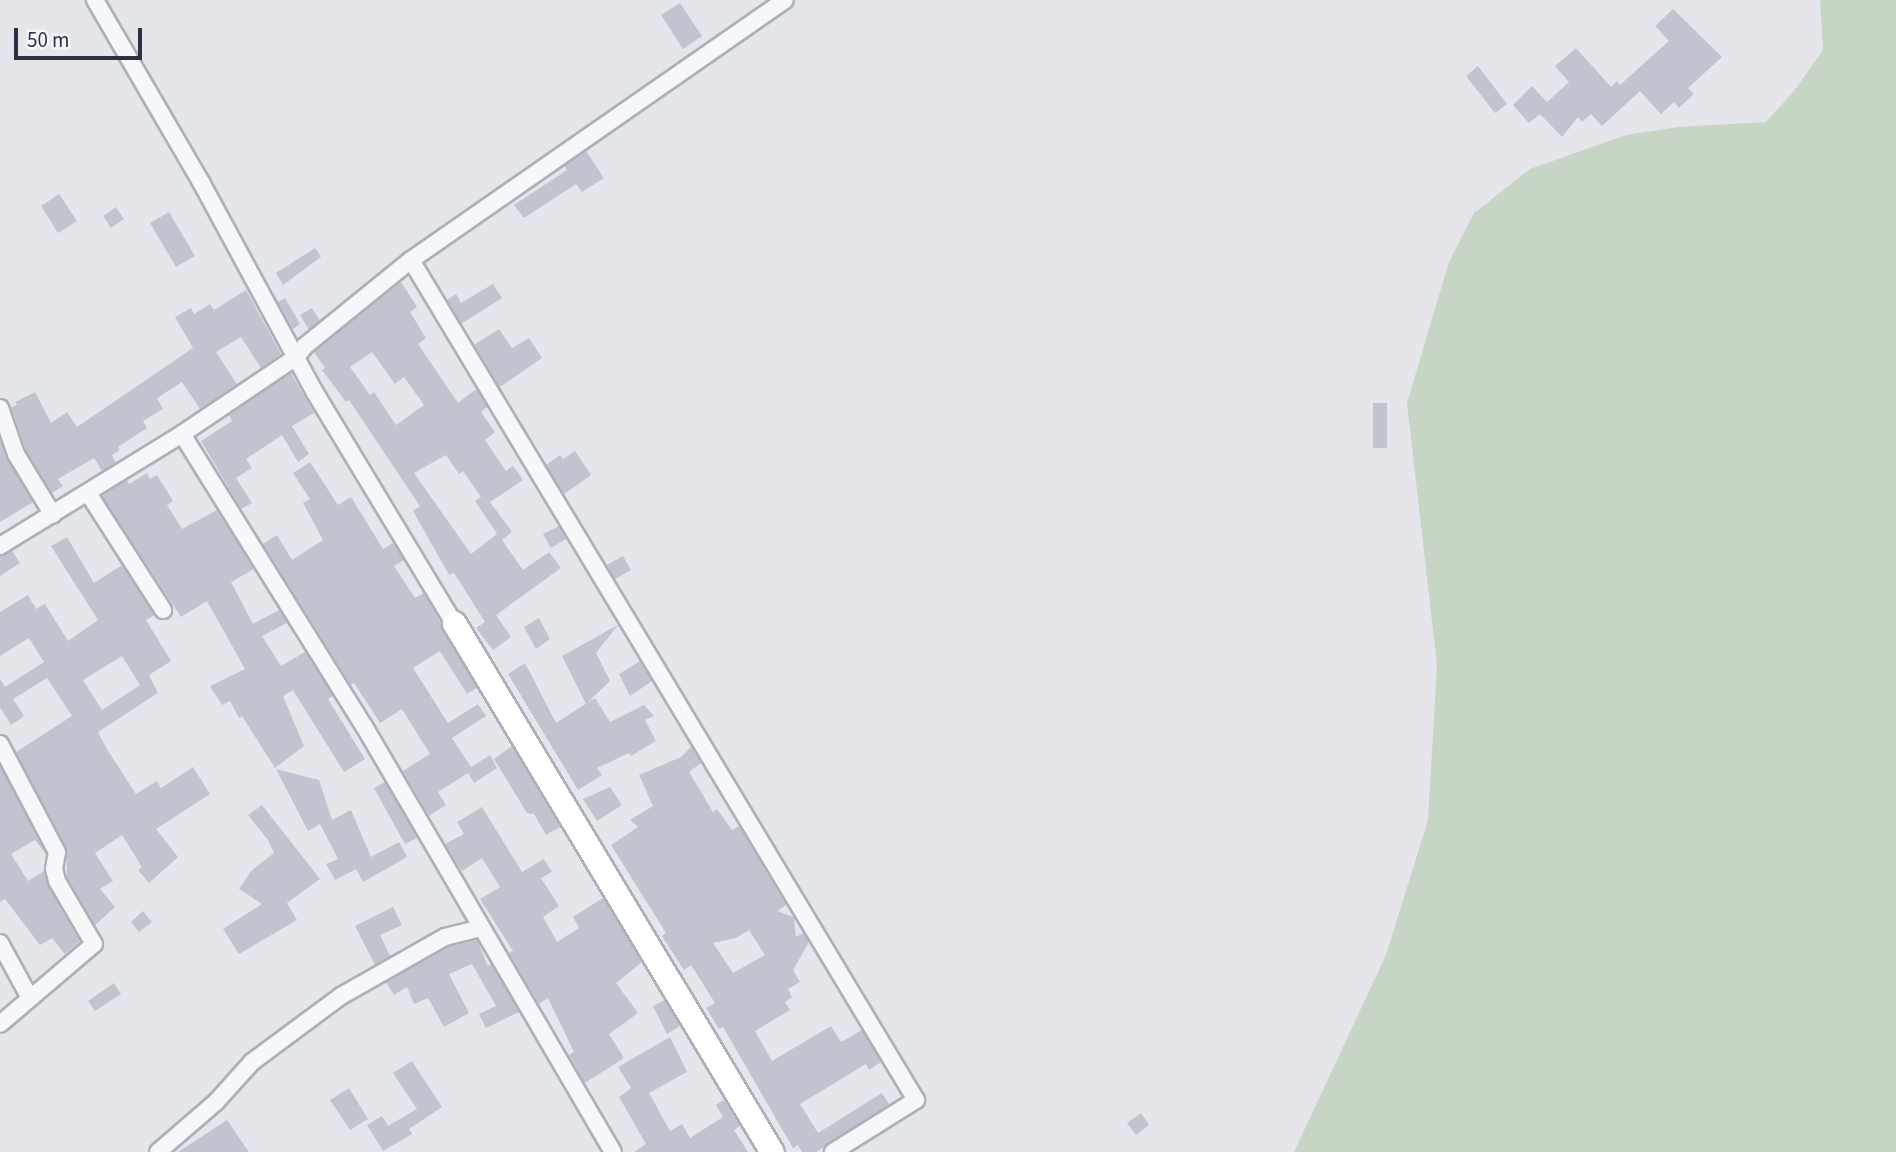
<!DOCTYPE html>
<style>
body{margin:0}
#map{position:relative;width:1896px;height:1152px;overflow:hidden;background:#e4e6eb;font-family:"Source Sans 3",sans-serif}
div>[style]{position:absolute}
.green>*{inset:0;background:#c7d5c5}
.building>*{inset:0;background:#c1c4ce}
.roads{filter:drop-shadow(2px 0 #acb0b9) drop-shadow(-2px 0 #acb0b9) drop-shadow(0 2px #acb0b9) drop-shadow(0 -2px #acb0b9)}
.street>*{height:16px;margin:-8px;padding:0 8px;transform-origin:8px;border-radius:8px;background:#f6f7fa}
.secondary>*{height:23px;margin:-11.5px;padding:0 11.5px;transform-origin:11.5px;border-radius:11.5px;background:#fff}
span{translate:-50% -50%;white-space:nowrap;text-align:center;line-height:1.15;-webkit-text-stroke:7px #f3f5f9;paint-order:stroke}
.scale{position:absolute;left:14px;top:28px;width:128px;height:32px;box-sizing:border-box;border:4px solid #2b3144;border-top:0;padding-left:9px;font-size:21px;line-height:24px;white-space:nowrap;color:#2b3144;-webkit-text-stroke:5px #f3f5f9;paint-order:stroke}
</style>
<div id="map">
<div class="green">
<div style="clip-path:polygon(1820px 0,1896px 0,1896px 1152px,1294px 1152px,1386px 955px,1428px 820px,1437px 665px,1407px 403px,1449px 262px,1474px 213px,1530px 169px,1626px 135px,1678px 127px,1766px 122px,1794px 91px,1823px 50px)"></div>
</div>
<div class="building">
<div style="clip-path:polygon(680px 3px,702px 36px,683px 49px,661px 15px)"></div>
<div style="clip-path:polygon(1673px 9px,1722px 57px,1688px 88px,1694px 94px,1679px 108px,1674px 102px,1661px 114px,1640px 91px,1602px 126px,1591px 114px,1582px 122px,1578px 117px,1562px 137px,1540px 114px,1529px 123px,1513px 105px,1532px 86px,1547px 102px,1569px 82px,1555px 66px,1576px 48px,1611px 87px,1617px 81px,1620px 85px,1669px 41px,1655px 26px)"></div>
<div style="clip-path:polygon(1478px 66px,1507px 104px,1495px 113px,1466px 76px)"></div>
<div style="clip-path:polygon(586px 151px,604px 178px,582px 192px,576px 184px,524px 218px,514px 205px,567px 170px,564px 166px)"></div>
<div style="clip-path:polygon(59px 194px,77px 221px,58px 233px,41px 206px)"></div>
<div style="clip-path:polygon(116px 207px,124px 219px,111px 228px,103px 216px)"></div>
<div style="clip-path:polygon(169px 212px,195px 256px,176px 267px,150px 223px)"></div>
<div style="clip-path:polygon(315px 248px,321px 257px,283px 285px,276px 273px)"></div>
<div style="clip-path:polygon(evenodd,401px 282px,417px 307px,410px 312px,426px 338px,418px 344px,458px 403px,476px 389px,487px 407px,481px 412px,495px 432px,485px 440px,506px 471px,513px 466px,523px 480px,490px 502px,512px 532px,502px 540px,523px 570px,549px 552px,561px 568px,496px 615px,511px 637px,493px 650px,476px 628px,485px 622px,454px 573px,449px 575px,413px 511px,420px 506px,349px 400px,346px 402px,322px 370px,325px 368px,314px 352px,401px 282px,372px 352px,395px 384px,404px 377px,424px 405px,396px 425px,374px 392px,370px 395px,350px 367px,372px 352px,401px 282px,446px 455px,459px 474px,463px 471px,481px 497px,475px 501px,497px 534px,471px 554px,414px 473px,446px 455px)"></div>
<div style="clip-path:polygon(493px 284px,502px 298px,461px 324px,447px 300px,456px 294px,461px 303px)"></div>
<div style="clip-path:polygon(246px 290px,281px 354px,261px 368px,241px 337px,216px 352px,237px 384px,200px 409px,182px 382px,157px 398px,163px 409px,143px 421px,147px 428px,118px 447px,120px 450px,112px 455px,116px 462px,102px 471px,94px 458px,58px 479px,63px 486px,52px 493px,26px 450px,11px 407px,17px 405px,15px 402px,35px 392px,51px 423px,67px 412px,77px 427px,193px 348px,175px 317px,191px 308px,194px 314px,210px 304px,214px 310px)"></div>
<div style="clip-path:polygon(285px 298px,300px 324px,293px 329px,278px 302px)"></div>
<div style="clip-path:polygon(312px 308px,320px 321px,309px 330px,300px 315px)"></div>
<div style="clip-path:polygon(499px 329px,512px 348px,529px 338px,542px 358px,500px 387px,474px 345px)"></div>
<div style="clip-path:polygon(291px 373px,314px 413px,292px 426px,309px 454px,298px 462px,282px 435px,246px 459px,252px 468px,236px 478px,252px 503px,241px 509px,201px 441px,232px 421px,229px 415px)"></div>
<div style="clip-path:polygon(1373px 403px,1387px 403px,1387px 448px,1373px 448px)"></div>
<div style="clip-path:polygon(0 440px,7px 459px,33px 502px,0 522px)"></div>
<div style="clip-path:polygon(575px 451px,591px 475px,564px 494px,546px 465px,560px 455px,563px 459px)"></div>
<div style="clip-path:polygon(310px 462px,338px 505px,351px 497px,383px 549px,393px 543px,404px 560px,394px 566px,415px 598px,424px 593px,477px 688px,467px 694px,440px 651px,413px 668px,448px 723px,478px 704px,486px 716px,452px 738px,471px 767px,490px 755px,497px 768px,474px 783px,468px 773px,438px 792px,446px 805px,429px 816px,403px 771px,430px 754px,402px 709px,380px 723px,354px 683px,351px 685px,263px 544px,277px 535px,292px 560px,323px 540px,303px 503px,310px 499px,293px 473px)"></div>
<div style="clip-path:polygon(147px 473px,150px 479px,157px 475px,173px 501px,167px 505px,182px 529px,217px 510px,254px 569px,231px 582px,253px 624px,279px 610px,287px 623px,262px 636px,281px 666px,305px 652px,333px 696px,328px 699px,365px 759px,344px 772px,293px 690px,283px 696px,304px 746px,275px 768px,242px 716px,239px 718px,230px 701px,222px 705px,210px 686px,245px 669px,207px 601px,181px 617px,102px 496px,127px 480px,129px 484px)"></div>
<div style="clip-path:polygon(559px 526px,566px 539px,551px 548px,543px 534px)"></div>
<div style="clip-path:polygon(evenodd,67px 537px,94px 583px,122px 565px,154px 615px,146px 620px,171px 661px,149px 675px,158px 693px,98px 732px,108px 751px,136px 794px,157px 781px,161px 788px,193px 767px,210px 794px,156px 829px,178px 857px,149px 883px,138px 870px,142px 867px,122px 835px,95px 853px,113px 881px,100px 889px,115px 907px,95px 925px,67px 877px,66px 847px,16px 752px,72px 716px,47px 678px,13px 699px,24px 716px,11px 725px,0 707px,0 679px,5px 687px,44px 662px,29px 638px,0 656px,0 612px,28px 595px,36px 609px,45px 604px,68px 641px,98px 620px,51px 546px,67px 537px,122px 656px,140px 685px,102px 710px,83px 680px,122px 656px)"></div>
<div style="clip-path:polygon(12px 551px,20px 563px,0 576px,0 556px)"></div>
<div style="clip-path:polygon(623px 556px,631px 570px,615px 579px,607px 565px)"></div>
<div style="clip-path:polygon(539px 618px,550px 639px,536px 649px,524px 627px)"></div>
<div style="clip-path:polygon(618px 625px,596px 653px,610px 681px,586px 704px,562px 656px)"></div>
<div style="clip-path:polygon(640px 661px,652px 681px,630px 696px,619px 674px)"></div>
<div style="clip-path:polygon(525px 663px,556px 723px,595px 698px,610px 722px,644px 705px,654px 716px,645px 720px,656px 741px,631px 756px,629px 753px,597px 768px,602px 775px,578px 790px,508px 674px)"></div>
<div style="clip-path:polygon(512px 746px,560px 827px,546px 835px,534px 814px,527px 813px,494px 759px)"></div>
<div style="clip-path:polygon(evenodd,691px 747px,701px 763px,689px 772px,713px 812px,717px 809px,732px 830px,739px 826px,786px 905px,777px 911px,794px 917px,796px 937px,803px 933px,809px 942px,793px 970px,800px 982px,788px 989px,792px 997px,785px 1002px,790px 1010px,755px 1031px,772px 1061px,831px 1026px,841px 1042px,862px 1030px,881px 1062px,869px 1070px,866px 1064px,800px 1104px,818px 1133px,882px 1093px,889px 1104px,816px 1152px,802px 1152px,798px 1145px,793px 1148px,723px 1027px,719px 1029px,706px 1008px,715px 1003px,691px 965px,684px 970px,662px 936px,666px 933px,611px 845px,638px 827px,630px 820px,653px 806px,639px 775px,681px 757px,691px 747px,749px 930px,765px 955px,733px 973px,713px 943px,736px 938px,749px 930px)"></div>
<div style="clip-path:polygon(0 766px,46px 854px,35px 840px,11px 854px,28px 881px,44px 871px,48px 886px,80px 941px,65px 954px,52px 938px,40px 945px,5px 899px,0 902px)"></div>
<div style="clip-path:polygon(276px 769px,319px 780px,332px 820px,351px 810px,371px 857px,399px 842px,407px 857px,363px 882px,356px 869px,335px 880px,326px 864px,338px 859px,320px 824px,308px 831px)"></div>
<div style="clip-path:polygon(385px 782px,417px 838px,405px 844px,374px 788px)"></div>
<div style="clip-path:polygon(610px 787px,622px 805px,597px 821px,583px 799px)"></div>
<div style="clip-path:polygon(262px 805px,320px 879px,287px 903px,297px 920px,239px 954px,223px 929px,262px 904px,239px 889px,252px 870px,274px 853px,268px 840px,248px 815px)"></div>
<div style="clip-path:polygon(482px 807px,522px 872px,544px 859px,552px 872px,541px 878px,559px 906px,543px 917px,557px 942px,579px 928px,573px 917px,603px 898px,642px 962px,616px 983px,638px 1013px,609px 1034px,624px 1058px,585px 1083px,569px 1055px,574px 1052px,548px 998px,539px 1004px,509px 953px,513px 951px,480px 899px,500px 887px,482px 858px,462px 871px,445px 844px,464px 834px,457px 822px)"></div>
<div style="clip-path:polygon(393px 907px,402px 925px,380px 935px,390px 956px,375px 965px,355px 926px)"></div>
<div style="clip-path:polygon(143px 911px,152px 922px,139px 932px,131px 922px)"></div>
<div style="clip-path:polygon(477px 940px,488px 966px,491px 964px,519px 1012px,486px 1028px,479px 1014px,496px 1006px,472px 964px,449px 974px,469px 1013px,444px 1027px,428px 998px,414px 1004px,407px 987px,394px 995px,386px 982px,451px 946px)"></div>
<div style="clip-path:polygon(114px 983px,121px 994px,95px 1011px,88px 1001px)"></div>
<div style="clip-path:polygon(665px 1000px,680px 1026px,667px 1034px,653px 1006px)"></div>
<div style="clip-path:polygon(670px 1037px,687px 1072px,649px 1093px,670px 1131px,682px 1124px,690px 1138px,723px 1117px,716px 1105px,724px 1100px,740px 1126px,734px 1130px,748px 1152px,634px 1152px,646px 1144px,619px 1097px,631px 1088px,618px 1067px)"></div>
<div style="clip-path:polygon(412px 1061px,442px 1107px,409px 1129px,412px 1134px,383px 1151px,367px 1125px,382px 1116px,388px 1126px,417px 1109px,393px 1073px)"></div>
<div style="clip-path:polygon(349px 1088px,368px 1119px,350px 1130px,330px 1100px)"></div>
<div style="clip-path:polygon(1141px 1113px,1149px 1125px,1136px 1135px,1127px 1123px)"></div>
<div style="clip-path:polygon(227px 1120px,249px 1152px,178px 1152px)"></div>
</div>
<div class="roads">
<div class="street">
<div style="left:95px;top:0;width:211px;rotate:59.8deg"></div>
<div style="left:201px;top:182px;width:238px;rotate:61.6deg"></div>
<div style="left:314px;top:391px;width:271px;rotate:58.9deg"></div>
<div style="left:411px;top:260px;width:980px;rotate:58.99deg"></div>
<div style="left:916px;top:1100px;width:98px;rotate:147.9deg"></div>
<div style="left:0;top:408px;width:49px;rotate:70.8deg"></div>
<div style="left:16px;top:454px;width:71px;rotate:58.8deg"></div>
<div style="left:182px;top:434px;width:344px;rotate:58.1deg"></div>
<div style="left:364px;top:726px;width:493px;rotate:59.7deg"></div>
<div style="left:88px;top:493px;width:139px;rotate:57.3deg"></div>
<div style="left:0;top:546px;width:214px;rotate:-31.6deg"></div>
<div style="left:182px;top:434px;width:138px;rotate:-34deg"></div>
<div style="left:296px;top:357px;width:14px;rotate:-51deg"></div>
<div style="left:305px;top:346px;width:136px;rotate:-39.1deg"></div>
<div style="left:411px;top:260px;width:455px;rotate:-34.8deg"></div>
<div style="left:0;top:744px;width:122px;rotate:62.2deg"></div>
<div style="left:57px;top:852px;width:17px;rotate:100deg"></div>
<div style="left:54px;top:869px;width:12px;rotate:76deg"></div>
<div style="left:57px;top:881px;width:73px;rotate:59.6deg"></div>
<div style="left:94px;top:944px;width:123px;rotate:139.6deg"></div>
<div style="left:0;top:943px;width:63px;rotate:61.4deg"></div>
<div style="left:158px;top:1152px;width:77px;rotate:-40.8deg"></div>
<div style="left:216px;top:1102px;width:54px;rotate:-48deg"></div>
<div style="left:252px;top:1062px;width:111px;rotate:-36.6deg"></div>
<div style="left:341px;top:996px;width:120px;rotate:-29.6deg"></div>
<div style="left:445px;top:937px;width:36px;rotate:-14deg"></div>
</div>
<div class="secondary">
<div style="left:454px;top:623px;width:617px;rotate:58.99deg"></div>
</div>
</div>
<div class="scale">50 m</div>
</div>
